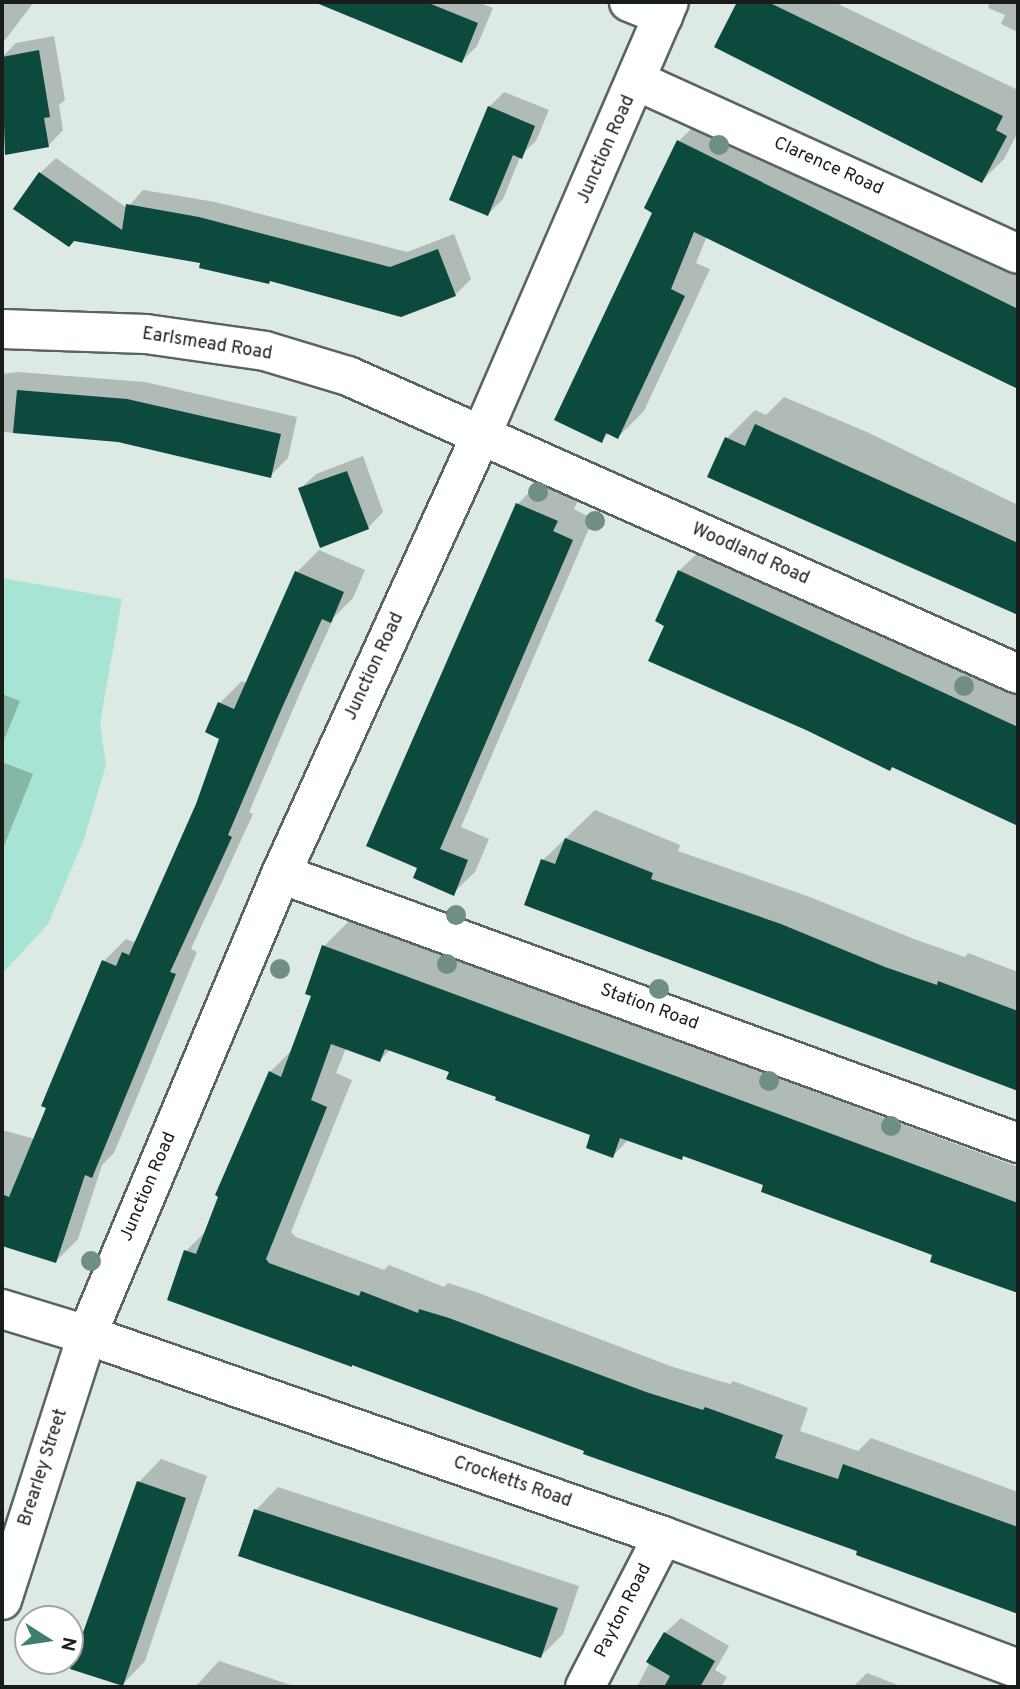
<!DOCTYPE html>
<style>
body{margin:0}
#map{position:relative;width:1020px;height:1689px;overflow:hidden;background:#dce9e5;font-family:Overpass,sans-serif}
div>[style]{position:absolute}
.green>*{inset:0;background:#a8e4d3}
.shadow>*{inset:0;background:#0003}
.building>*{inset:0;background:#0d4a3e}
.roads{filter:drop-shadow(2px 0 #596461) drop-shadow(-2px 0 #596461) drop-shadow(0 2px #596461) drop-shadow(0 -2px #596461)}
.minor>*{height:38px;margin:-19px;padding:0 19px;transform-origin:19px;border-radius:19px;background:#fff}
.trees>*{width:20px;height:20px;margin:-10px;border-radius:50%;background:#6e8e86}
span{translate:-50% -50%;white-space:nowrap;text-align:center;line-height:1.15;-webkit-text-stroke:7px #fff;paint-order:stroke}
.street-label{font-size:18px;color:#181d1c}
.frame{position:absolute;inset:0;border:4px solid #181d1c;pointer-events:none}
.north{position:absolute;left:14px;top:1605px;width:70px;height:70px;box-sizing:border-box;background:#fff;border:2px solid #a3a5a4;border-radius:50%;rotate:102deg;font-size:19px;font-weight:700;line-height:28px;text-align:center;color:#181d1c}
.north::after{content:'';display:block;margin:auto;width:24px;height:32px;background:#3d7e6f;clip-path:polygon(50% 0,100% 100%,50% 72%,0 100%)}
</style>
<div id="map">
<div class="green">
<div style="clip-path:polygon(2px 578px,122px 599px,100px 723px,106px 765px,84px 839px,48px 924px,2px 974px)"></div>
</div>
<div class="shadow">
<div style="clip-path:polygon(2px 2px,34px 2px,2px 44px)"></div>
<div style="clip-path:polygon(350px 2px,478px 2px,493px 8px,477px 46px,462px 61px,345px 14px)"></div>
<div style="clip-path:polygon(834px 2px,1018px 90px,1018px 132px,1004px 159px,982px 181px,738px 3px)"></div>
<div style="clip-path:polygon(990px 2px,1018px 2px,1018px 32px,1001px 24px,1005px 15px,988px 8px)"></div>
<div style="clip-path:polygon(54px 36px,65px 100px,59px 105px,63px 130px,48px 146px,6px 153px,2px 120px,10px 112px,2px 57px,16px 43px)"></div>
<div style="clip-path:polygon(504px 92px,549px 110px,536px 141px,521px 155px,503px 199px,488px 214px,489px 107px)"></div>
<div style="clip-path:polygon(705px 115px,1018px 270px,1018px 386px,707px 236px,696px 263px,710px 269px,644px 411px,618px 437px,609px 433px,601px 441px,654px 212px,679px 141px)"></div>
<div style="clip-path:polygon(56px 158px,127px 208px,143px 190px,215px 202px,407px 252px,454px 234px,471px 279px,455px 295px,202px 262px,74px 240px,40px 173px)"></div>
<div style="clip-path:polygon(17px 372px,145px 382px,297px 417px,288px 458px,270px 476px,118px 440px,2px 432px,2px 374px)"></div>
<div style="clip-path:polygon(784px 397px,867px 432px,1018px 505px,1018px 614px,709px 476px,727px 438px,755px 410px,766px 415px)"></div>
<div style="clip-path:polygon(363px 456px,383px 512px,368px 528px,300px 489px,316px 474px)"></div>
<div style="clip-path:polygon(539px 482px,578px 500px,574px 509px,593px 519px,461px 827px,489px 839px,475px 872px,453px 893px,415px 877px,518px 504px)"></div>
<div style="clip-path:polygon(708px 543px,1018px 686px,1018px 824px,893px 766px,666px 625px,679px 571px)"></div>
<div style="clip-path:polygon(319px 550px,365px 570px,353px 598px,334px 617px,303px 686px,249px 812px,253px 814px,191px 949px,197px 952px,114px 1153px,102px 1165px,78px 1239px,56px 1261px,2px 1244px,2px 1130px,35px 1139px,104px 961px,126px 939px,134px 942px,139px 937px,198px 805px,221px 738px,220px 703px,242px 681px,247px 683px,297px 572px)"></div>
<div style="clip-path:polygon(2px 694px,20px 701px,2px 745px)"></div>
<div style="clip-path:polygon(2px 762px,33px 774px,2px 851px)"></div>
<div style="clip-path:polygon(595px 810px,680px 845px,678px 851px,810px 897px,914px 939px,965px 957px,968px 953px,1018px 972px,1018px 1089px,526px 904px,543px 860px)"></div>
<div style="clip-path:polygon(350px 920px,1018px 1167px,1018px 1292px,932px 1260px,934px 1254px,765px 1184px,685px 1155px,681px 1158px,629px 1139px,613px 1156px,593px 1134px,499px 1096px,451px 1071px,391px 1049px,380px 1060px,346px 1048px,336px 1073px,352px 1080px,291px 1232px,296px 1237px,384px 1270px,389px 1265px,444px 1287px,448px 1283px,476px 1292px,673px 1367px,730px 1384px,733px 1381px,808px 1408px,800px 1431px,858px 1451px,871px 1438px,1018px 1492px,1018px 1612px,586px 1450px,186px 1251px,207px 1230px,270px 1072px,293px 1049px,313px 995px,324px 946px)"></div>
<div style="clip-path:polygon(161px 1459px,207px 1476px,145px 1661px,123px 1684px,139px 1482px)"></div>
<div style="clip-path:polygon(278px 1487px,579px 1586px,563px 1634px,541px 1656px,256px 1510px)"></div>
<div style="clip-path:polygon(681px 1618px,729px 1646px,715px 1670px,727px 1677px,721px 1687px,637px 1687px,665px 1633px)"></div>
<div style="clip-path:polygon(219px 1661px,297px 1687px,195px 1687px)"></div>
<div style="clip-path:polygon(867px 1673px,903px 1687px,853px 1687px)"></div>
</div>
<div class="building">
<div style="clip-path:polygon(314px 2px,426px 2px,478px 23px,462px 63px)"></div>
<div style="clip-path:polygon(737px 2px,768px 2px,1003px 116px,996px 130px,1007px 136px,982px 183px,714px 47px)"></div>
<div style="clip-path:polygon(39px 50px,50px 117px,44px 118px,49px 147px,5px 155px,2px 57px)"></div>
<div style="clip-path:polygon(488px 106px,535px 126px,522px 159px,513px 155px,488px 216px,449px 200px)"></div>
<div style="clip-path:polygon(677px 140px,1018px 309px,1018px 389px,694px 232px,671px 289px,685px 296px,618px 439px,606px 433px,602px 443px,554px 420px,652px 213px,644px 208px)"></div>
<div style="clip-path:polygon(39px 172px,122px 230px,126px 204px,199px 217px,390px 267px,438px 249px,456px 296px,401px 317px,270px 281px,269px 284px,199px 268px,200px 263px,74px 241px,69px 247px,13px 209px)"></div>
<div style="clip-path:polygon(17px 390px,127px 399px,281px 434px,271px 478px,118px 442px,13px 433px)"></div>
<div style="clip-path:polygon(755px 424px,1018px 543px,1018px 615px,707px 477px,725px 437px,745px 446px)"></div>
<div style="clip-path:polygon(347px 471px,369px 529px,320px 548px,298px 488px)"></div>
<div style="clip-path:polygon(516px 503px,558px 521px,553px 531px,573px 540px,440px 849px,468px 860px,454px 896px,413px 878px,417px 868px,366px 846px)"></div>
<div style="clip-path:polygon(678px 570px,1018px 727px,1018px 826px,892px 767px,890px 771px,806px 730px,648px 661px,664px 626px,655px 621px)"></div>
<div style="clip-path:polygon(295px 571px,344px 592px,331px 623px,322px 619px,281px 710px,228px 835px,232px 837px,170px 972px,176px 974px,92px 1178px,85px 1175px,56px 1263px,2px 1246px,2px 1194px,9px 1197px,46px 1108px,41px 1106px,102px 960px,116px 966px,122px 952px,129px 955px,196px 804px,219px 739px,205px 732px,218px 702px,234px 709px)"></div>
<div style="clip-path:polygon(565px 838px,653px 873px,651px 879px,781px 924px,885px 967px,937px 985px,938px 981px,1018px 1011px,1018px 1091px,524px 905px,541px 859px,555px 864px)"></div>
<div style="clip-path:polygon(322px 945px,1018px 1203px,1018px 1293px,930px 1262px,932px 1255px,761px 1192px,763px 1185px,683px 1156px,682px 1160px,620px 1138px,613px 1158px,586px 1148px,590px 1135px,495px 1100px,496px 1097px,446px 1079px,449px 1072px,385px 1049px,380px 1062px,331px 1044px,311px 1100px,327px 1107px,266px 1259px,269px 1263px,359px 1296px,361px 1291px,418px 1313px,419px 1309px,449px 1318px,646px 1392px,703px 1410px,705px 1407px,783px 1435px,775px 1458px,838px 1479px,843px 1464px,1018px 1527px,1018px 1614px,856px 1555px,857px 1551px,583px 1454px,584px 1451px,352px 1365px,352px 1367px,167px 1300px,184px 1250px,196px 1254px,218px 1197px,215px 1195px,269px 1071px,281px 1077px,311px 996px,305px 994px)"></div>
<div style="clip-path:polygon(137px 1481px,186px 1498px,123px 1686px,70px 1669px)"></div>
<div style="clip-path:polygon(254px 1509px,558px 1608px,541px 1658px,238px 1556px)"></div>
<div style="clip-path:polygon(664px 1632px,715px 1661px,700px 1687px,664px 1687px,670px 1676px,646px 1662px)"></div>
</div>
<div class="roads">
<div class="minor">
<div style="left:629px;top:2px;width:37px;rotate:22deg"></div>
<div style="left:637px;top:81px;width:418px;rotate:24.4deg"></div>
<div style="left:2px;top:329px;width:144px;rotate:2deg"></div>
<div style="left:146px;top:334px;width:120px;rotate:8.1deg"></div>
<div style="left:265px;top:351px;width:87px;rotate:16.8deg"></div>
<div style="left:348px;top:376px;width:733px;rotate:23.98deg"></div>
<div style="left:281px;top:874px;width:785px;rotate:20.05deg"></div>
<div style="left:2px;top:1309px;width:89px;rotate:17deg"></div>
<div style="left:87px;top:1335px;width:610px;rotate:19.24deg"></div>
<div style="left:663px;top:1536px;width:379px;rotate:20.5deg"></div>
<div style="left:2px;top:1600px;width:278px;rotate:-72.2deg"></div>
<div style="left:87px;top:1335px;width:500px;rotate:-67.18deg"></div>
<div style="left:281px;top:874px;width:482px;rotate:-65.5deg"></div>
<div style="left:481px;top:436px;width:473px;rotate:-66.6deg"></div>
<div style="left:585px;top:1687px;width:170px;rotate:-62.7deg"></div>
</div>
</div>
<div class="trees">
<div style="left:719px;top:145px"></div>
<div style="left:538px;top:492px"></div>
<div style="left:595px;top:521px"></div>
<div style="left:964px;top:686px"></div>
<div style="left:456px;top:915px"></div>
<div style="left:447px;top:964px"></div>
<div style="left:280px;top:969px"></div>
<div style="left:659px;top:989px"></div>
<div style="left:769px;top:1081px"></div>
<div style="left:891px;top:1126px"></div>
<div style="left:91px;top:1261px"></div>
</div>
<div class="street-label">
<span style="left:607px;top:150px;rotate:-66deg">Junction Road</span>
<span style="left:828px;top:167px;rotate:24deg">Clarence Road</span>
<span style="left:207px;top:345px;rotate:9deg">Earlsmead Road</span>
<span style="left:750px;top:555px;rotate:24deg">Woodland Road</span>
<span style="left:375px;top:667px;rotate:-65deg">Junction Road</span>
<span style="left:649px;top:1008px;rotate:20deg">Station Road</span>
<span style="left:149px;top:1187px;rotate:-67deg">Junction Road</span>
<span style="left:44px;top:1468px;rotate:-72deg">Brearley Street</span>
<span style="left:512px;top:1483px;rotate:19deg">Crocketts Road</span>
<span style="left:624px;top:1611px;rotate:-63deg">Payton Road</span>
</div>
<div class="frame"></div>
<div class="north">N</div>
</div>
